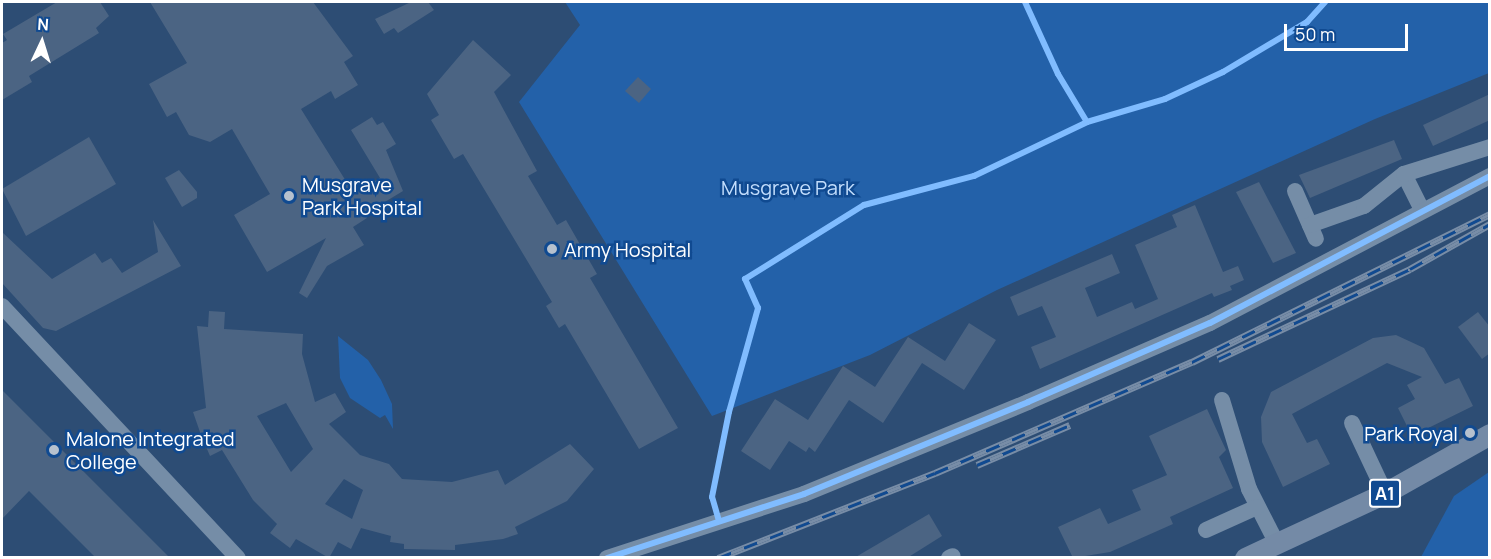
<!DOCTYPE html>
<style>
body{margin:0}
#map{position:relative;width:1491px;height:559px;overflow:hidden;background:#2d4d74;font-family:Manrope,sans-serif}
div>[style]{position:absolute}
.green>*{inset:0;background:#2361a9}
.building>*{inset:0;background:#4b6483}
.minor>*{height:16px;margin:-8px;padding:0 8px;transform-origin:8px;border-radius:8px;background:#758da7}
.major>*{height:21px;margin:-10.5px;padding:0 10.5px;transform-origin:10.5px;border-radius:10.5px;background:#748aa6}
.rail>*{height:7px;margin-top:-3.5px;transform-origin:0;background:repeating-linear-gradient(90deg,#104a91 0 14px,#788da7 0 28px);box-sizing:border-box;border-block:2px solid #788da7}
.cycleway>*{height:6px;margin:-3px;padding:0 3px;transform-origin:3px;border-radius:3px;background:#80bcff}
.dots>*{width:16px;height:16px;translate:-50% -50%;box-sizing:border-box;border:3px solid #104a91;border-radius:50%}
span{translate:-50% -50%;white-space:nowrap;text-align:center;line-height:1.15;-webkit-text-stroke:5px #104a91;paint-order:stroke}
.shield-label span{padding:2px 4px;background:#104a91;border:2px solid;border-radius:4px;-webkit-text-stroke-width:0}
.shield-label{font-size:18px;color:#fff;font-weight:700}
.poi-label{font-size:20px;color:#fff}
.left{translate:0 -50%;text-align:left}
.right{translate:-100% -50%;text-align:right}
.park-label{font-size:20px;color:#c3defd}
.frame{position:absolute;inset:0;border:3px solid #fff;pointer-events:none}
.north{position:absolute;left:12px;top:12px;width:60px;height:60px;-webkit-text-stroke:4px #104a91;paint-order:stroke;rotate:4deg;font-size:16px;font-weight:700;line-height:24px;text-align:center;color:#fff}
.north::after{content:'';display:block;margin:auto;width:21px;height:27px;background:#fff;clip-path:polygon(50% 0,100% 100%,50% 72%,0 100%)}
.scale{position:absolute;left:1284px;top:24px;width:124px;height:27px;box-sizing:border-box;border:3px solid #fff;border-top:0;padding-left:8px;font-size:18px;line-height:21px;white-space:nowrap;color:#fff;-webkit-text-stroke:4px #104a91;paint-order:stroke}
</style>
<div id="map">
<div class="green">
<div style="clip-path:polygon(565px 2px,1489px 2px,1489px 73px,1375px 119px,997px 290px,870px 355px,712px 416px,519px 102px,580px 25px)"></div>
<div style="clip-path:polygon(338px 336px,368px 360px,381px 380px,392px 404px,393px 429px,385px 415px,380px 418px,350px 398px,340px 378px)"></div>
<div style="clip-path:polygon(1489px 472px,1489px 557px,1421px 557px,1454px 496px)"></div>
</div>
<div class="building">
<div style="clip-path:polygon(57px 2px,100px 2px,109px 16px,96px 28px,99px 33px,29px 76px,32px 82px,2px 100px,2px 43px,7px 40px,3px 34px)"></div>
<div style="clip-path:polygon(150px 2px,313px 2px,353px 56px,344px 62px,358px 85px,335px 99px,331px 91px,301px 109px,354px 194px,380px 178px,351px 130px,372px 117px,377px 125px,383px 122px,396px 144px,386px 150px,403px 191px,365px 214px,367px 218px,353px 227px,364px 245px,327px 266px,307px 298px,299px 293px,326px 238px,267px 272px,234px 215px,270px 194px,232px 129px,210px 142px,189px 135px,176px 112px,167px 117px,149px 84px,187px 63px)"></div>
<div style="clip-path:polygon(411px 2px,428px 2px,434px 10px,398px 33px,394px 28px,384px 34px,375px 19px)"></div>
<div style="clip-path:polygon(473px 40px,511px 75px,494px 92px,537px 171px,528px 176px,557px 225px,566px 220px,597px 274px,590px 278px,678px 428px,639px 449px,565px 324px,559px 328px,546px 306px,552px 302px,463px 154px,454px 159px,431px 120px,439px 115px,427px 94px)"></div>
<div style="clip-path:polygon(638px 77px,651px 89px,639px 103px,625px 91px)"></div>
<div style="clip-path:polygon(1490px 94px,1490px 120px,1433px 146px,1423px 125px)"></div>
<div style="clip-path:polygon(89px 137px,116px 184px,26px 236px,2px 189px)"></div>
<div style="clip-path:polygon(1394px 140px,1402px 159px,1310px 198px,1299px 175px)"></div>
<div style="clip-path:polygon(179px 170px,197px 192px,197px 198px,182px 207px,165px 178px)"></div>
<div style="clip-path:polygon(1259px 182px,1296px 253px,1273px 263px,1236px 192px)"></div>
<div style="clip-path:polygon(1195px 205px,1223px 272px,1238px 266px,1244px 280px,1230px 286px,1232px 290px,1214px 297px,1212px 293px,1040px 369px,1031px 347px,1056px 337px,1042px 306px,1018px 316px,1010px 297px,1112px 254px,1120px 273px,1085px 288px,1097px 317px,1132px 302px,1135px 309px,1158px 299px,1135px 245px,1177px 227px,1172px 215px)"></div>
<div style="clip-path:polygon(153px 220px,181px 266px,56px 331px,43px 328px,2px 283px,2px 232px,52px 279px,95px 253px,102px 263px,111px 258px,122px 273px,158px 252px)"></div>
<div style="clip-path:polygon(evenodd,209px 311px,225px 312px,224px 329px,303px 334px,302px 354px,315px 402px,335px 393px,346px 412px,329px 424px,360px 455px,389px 464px,402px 479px,452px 482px,498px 470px,505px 485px,570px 444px,594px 469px,567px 501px,515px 527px,518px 534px,503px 539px,455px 545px,455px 550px,404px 549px,404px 544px,390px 542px,391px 536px,361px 528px,351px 549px,338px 542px,329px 558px,296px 539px,290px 548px,270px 533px,277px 524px,253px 500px,222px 450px,210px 456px,201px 435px,193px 412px,206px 408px,197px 326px,208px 327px,209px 311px,286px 403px,313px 449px,291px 472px,257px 416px,286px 403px,209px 311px,344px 479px,363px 490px,352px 519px,325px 504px,344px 479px)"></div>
<div style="clip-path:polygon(1478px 312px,1490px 327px,1490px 353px,1482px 359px,1458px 327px)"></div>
<div style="clip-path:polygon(969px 323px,996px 340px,964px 390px,922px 363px,883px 423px,849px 400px,815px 452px,809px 447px,806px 452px,789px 441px,770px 470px,741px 451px,775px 399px,808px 420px,843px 366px,875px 387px,908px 337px,945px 361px)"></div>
<div style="clip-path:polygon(1396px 335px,1424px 348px,1445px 384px,1459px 378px,1473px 406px,1412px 436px,1398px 408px,1415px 399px,1407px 385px,1422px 377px,1387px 363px,1292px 414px,1307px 443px,1317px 439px,1330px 464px,1283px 487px,1262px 442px,1261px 417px,1271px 392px,1373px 338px)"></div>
<div style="clip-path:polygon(2px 390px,170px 558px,96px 558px,29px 491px,2px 519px)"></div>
<div style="clip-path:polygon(1207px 409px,1226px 450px,1219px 457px,1233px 488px,1170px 517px,1173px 524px,1110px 552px,1073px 558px,1058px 527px,1100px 508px,1108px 524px,1141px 510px,1132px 490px,1167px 475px,1149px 436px)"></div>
<div style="clip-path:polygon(929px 514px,942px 536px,907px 558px,854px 558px)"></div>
</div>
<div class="minor">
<div style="left:1404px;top:174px;width:40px;rotate:63.4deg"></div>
<div style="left:1295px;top:191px;width:52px;rotate:66.4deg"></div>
<div style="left:1310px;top:225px;width:57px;rotate:-19.4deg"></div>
<div style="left:1364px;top:206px;width:51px;rotate:-38.7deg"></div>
<div style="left:1404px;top:174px;width:90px;rotate:-17.4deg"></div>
<div style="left:2px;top:306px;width:345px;rotate:46.9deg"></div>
<div style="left:1222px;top:400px;width:93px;rotate:73.1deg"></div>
<div style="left:1249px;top:489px;width:62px;rotate:63deg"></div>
<div style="left:1352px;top:423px;width:77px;rotate:64.8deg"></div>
<div style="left:1206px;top:530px;width:56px;rotate:-24.3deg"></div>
<div style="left:607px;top:558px;width:207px;rotate:-18deg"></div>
<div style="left:804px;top:494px;width:242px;rotate:-22.3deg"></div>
<div style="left:1028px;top:402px;width:198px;rotate:-23.5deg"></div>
<div style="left:1210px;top:323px;width:316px;rotate:-27.7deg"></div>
<div style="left:949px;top:558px;width:4px;rotate:-27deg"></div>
</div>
<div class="major">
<div style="left:1245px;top:558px;width:154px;rotate:-24.9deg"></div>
<div style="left:1385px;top:493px;width:120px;rotate:-29.3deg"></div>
</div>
<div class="rail">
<div style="left:1218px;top:359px;width:212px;rotate:-25.1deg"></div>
<div style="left:1410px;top:269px;width:92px;rotate:-29.4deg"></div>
<div style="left:977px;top:465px;width:101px;rotate:-23.3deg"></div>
<div style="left:718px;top:558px;width:233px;rotate:-21.4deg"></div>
<div style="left:935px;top:473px;width:280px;rotate:-23.4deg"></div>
<div style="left:1192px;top:362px;width:333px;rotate:-26.4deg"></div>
</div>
<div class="cycleway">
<div style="left:1025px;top:2px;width:79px;rotate:65.4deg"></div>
<div style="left:1058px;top:74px;width:56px;rotate:58.9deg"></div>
<div style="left:719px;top:521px;width:25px;rotate:-106deg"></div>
<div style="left:712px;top:497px;width:87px;rotate:-78.7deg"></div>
<div style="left:729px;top:412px;width:108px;rotate:-74.4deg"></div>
<div style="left:758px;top:308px;width:32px;rotate:-114deg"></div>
<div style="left:745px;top:279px;width:140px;rotate:-31.9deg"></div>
<div style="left:864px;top:205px;width:114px;rotate:-14.8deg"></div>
<div style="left:974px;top:176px;width:125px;rotate:-25.5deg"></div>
<div style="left:1087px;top:122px;width:81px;rotate:-16.4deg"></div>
<div style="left:1165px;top:99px;width:64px;rotate:-25deg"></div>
<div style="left:1223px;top:72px;width:98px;rotate:-30.8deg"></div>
<div style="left:1307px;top:22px;width:27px;rotate:-48deg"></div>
<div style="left:607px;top:558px;width:207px;rotate:-18deg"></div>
<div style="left:804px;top:494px;width:242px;rotate:-22.3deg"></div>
<div style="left:1028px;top:402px;width:198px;rotate:-23.5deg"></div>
<div style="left:1210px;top:323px;width:316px;rotate:-27.7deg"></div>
</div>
<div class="dots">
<div style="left:289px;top:196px;background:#b6c1ce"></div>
<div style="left:552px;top:249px;background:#b6c1ce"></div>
<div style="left:1470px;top:433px;background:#b6c1ce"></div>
<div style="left:54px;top:450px;background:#b6c1ce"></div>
</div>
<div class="shield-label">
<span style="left:1385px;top:493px">A1</span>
</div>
<div class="poi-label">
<span class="left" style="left:302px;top:196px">Musgrave<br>Park Hospital</span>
<span class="left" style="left:564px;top:249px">Army Hospital</span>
<span class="right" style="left:1458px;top:433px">Park Royal</span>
<span class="left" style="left:66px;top:450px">Malone Integrated<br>College</span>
</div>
<div class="park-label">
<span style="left:788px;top:187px">Musgrave Park</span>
</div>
<div class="frame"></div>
<div class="north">N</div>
<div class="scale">50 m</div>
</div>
